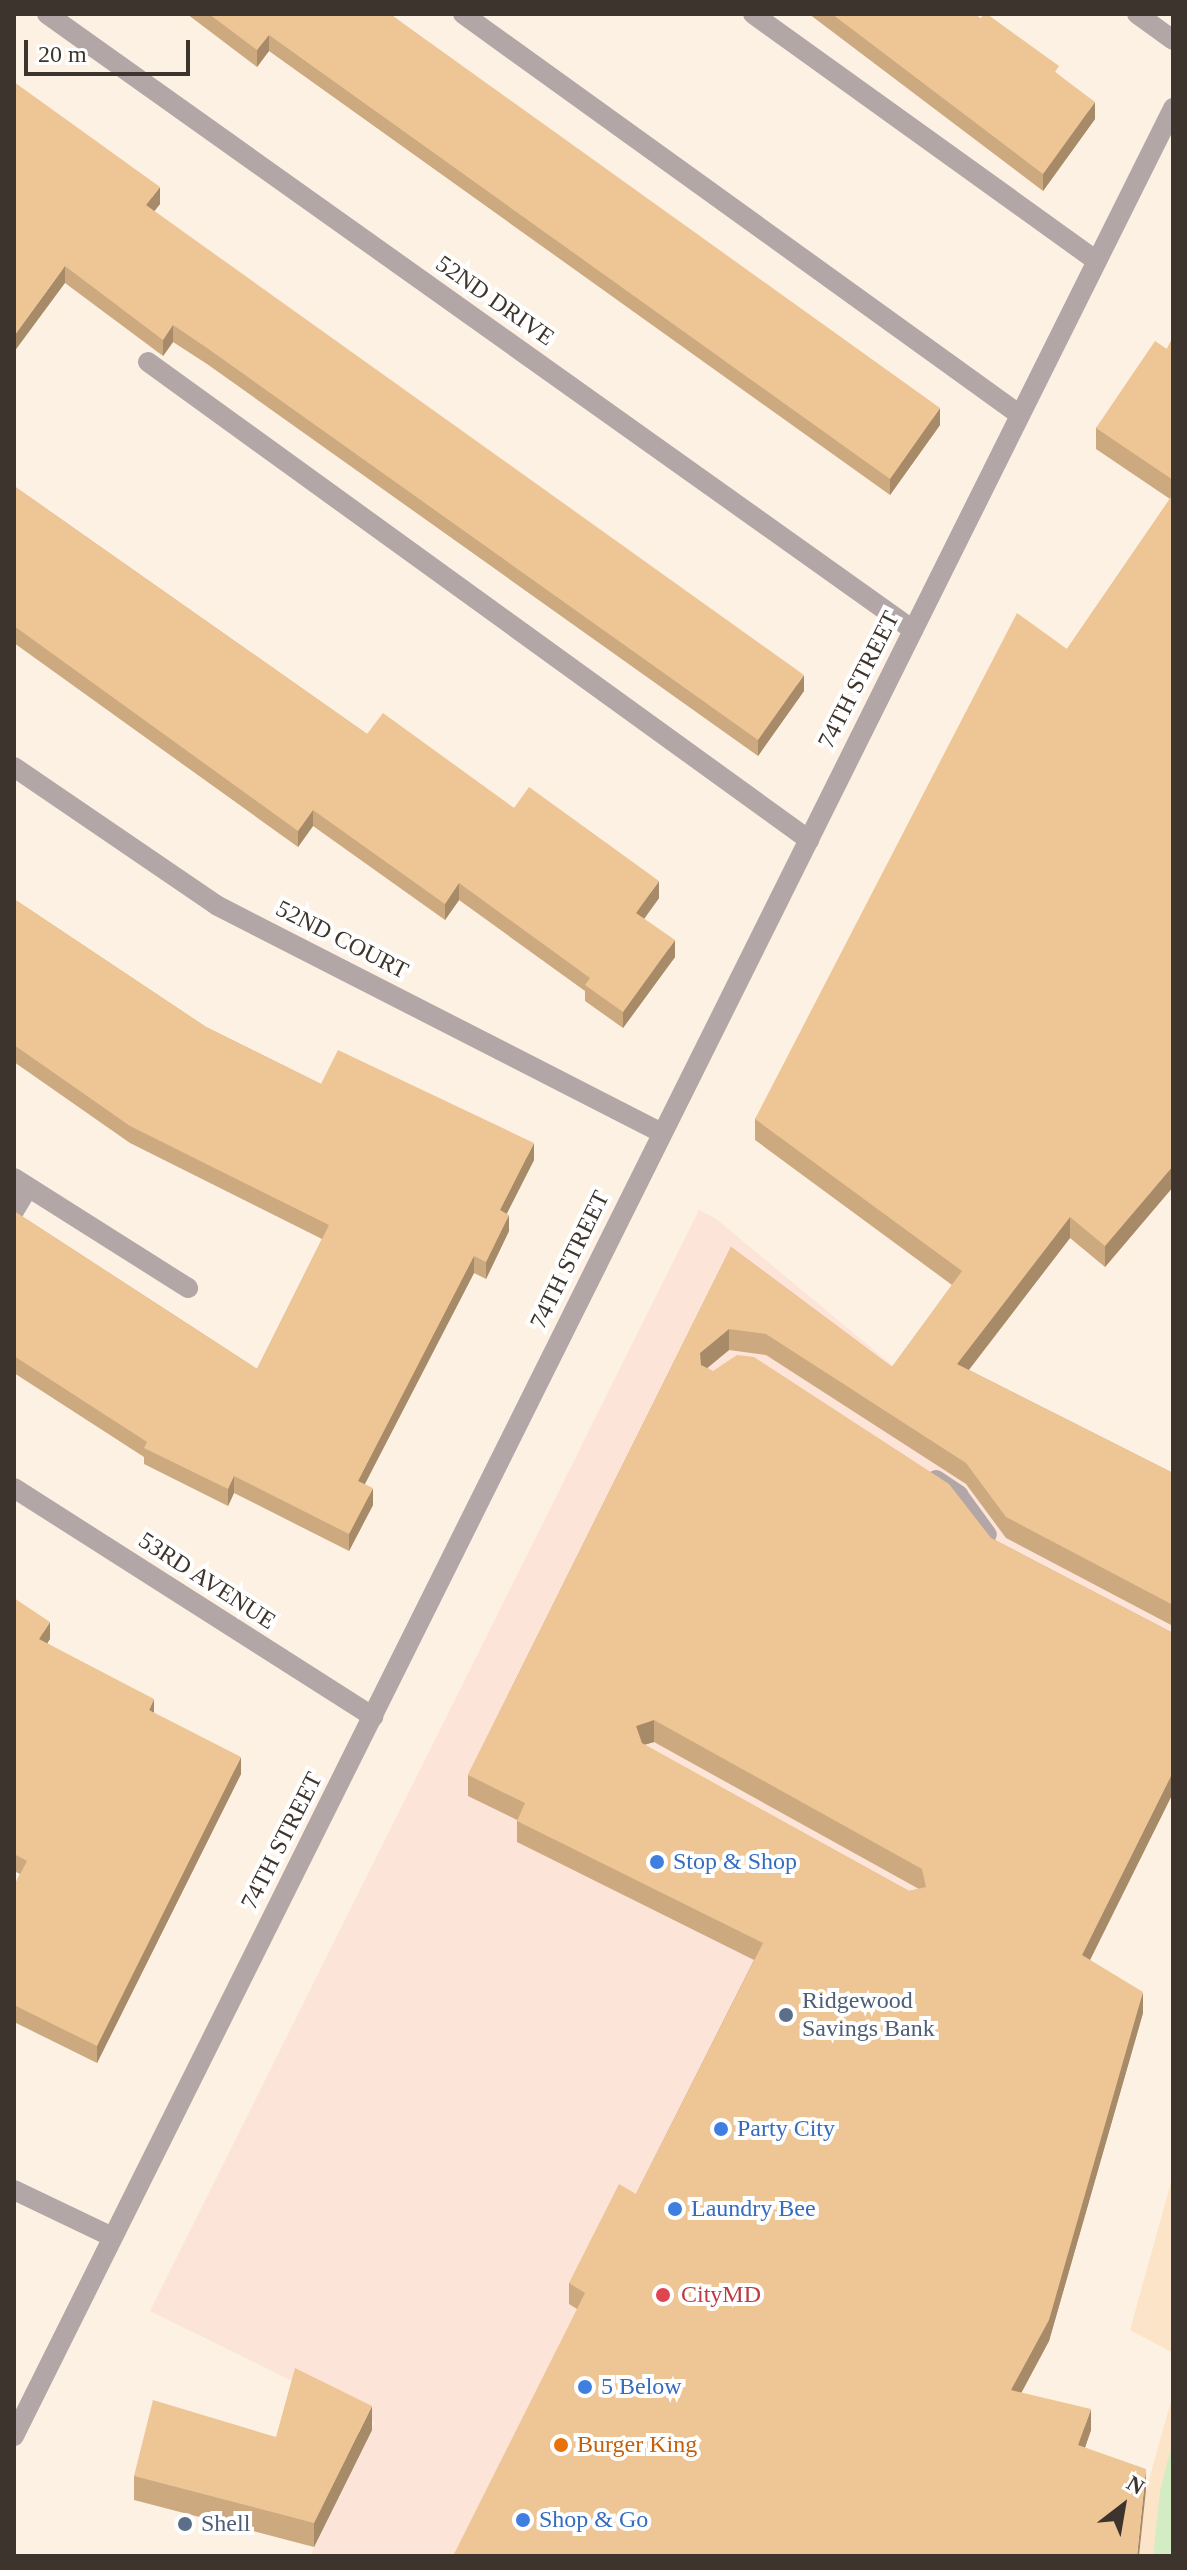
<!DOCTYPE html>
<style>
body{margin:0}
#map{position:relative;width:1187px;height:2570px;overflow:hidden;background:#fdf1e4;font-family:Georgia,serif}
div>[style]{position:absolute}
.commercial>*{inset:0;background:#fce4d9}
.built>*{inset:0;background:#fce4c8}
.green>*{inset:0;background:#d4ecc3}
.minor>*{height:20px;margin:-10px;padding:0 10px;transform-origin:10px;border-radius:10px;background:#b3a6a7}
.wall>*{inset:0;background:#cda980}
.shaded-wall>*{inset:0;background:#a78a68}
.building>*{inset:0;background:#eec595}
.dots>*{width:22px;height:22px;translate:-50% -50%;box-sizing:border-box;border:4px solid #fff;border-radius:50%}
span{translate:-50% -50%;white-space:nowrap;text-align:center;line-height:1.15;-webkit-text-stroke:8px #fff;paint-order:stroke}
.street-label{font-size:24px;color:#3d352d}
.shop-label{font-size:24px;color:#366cbe}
.left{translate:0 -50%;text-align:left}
.service-label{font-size:24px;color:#4e5e75}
.health-label{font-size:24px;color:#be3a42}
.food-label{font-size:24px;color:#c56008}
.frame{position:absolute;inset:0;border:16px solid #3d352d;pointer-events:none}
.north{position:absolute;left:1083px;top:2466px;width:80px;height:80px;-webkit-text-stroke:6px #fff;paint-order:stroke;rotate:31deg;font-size:22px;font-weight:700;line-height:32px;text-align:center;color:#3d352d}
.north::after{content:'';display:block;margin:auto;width:28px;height:36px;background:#3d352d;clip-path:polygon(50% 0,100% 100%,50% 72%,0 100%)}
.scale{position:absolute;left:24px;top:40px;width:166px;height:36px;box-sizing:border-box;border:4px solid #3d352d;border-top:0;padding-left:10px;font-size:24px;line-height:28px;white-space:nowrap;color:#3d352d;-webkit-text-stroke:6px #fff;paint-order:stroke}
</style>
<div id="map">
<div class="commercial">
<div style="clip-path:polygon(699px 1210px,715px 1218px,903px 1374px,1173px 1494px,1173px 1793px,1078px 1984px,916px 2556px,310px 2556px,375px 2422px,150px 2311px)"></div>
</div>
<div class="built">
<div style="clip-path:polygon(1173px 2175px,1173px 2353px,1130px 2330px)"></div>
<div style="clip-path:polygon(1173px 2394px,1173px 2556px,1139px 2556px,1146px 2490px)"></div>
</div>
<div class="green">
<div style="clip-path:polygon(1173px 2440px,1173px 2556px,1153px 2556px,1160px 2491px)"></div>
</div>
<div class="minor">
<div style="left:47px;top:14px;width:1063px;rotate:35.42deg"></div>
<div style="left:463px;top:14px;width:686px;rotate:35.75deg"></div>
<div style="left:753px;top:14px;width:423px;rotate:35.7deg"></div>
<div style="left:1137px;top:14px;width:44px;rotate:35.8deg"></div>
<div style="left:148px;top:362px;width:816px;rotate:35.87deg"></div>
<div style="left:14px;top:767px;width:245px;rotate:34.3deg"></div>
<div style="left:216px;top:905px;width:501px;rotate:27.08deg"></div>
<div style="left:14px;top:1178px;width:206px;rotate:32.3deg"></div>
<div style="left:14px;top:1211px;width:27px;rotate:-59deg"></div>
<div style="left:936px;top:1480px;width:27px;rotate:34deg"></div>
<div style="left:958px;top:1495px;width:49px;rotate:54.1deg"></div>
<div style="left:14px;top:1488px;width:426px;rotate:32.5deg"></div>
<div style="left:14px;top:2190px;width:109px;rotate:25.6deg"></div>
<div style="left:14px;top:2436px;width:2601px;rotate:-63.53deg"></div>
</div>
<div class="wall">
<div style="clip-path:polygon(187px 14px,390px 14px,940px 425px,890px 495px,269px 51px,257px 67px)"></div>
<div style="clip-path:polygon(809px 14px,974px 14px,1059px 75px,1095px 119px,1043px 191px)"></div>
<div style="clip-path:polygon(14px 82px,160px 204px,154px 211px,804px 691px,758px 756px,207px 364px,173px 342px,163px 356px,65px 283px)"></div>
<div style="clip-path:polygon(evenodd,1173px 337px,1173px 1187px,1105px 1267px,1070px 1238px,969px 1370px,1173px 1473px,1173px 1626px,1006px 1538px,966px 1484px,766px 1355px,729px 1350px,707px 1368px,991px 1538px,1173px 1633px,1173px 1793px,1090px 1960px,1143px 2013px,1049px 2341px,1021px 2393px,1091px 2430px,1085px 2448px,1146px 2490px,577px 2309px,569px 2304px,569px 2283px,636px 2194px,754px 1960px,517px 1842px,517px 1820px,468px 1796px,468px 1775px,731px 1247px,892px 1367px,952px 1285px,755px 1140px,755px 1119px,1067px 649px,1170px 499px,1096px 449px,1096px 428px,1167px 349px,1173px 337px,654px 1742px,919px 1889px,909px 1891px,644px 1745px,654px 1742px)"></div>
<div style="clip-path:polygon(14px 486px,367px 734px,514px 808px,659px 898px,644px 919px,675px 957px,623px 1028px,585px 1001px,585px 991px,459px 900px,445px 920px,313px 826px,298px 847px,14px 643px)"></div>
<div style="clip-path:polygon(14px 899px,206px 1027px,321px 1084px,534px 1160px,507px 1213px,509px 1231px,486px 1279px,474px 1273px,365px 1484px,373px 1505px,349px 1551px,234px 1493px,228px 1506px,144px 1464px,144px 1457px,14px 1373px,14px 1211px,257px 1369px,322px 1239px,130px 1143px,14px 1062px)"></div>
<div style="clip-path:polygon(14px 1598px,50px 1639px,47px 1643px,154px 1713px,241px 1774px,97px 2063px,14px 2022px,14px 1886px,20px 1874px,14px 1871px)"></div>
<div style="clip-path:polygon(372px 2430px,314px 2547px,134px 2500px,134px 2476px)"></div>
</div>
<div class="shaded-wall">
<div style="clip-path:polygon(269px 35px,269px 51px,257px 67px,257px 50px)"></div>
<div style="clip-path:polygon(1095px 102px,1095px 119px,1043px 191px,1043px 174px)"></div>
<div style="clip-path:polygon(160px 187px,160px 204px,146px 222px,146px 205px)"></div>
<div style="clip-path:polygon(65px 266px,65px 283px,14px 352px,14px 336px)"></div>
<div style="clip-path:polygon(173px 325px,173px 342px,163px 356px,163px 340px)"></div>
<div style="clip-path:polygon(940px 408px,940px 425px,890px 495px,890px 479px)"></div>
<div style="clip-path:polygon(804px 675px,804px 691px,758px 756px,758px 740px)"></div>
<div style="clip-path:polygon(313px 810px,313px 826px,298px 847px,298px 831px)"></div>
<div style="clip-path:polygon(659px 881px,659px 898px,636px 930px,636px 913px)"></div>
<div style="clip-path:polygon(459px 883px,459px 900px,445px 920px,445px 904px)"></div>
<div style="clip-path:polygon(675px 940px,675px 957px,623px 1028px,623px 1012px)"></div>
<div style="clip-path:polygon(534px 1143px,534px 1160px,500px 1227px,500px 1210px)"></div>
<div style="clip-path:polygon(1173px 1166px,1173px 1187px,1105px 1267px,1105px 1246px)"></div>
<div style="clip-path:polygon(509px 1215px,509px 1231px,486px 1279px,486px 1262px)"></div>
<div style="clip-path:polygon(1070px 1217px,1070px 1238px,957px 1385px,957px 1364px)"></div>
<div style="clip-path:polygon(474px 1256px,474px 1273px,358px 1497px,358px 1481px)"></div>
<div style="clip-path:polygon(729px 1329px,729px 1350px,700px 1374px,700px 1353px)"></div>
<div style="clip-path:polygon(234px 1476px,234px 1493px,228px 1506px,228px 1489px)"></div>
<div style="clip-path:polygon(373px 1488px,373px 1505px,349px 1551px,349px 1534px)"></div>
<div style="clip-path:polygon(50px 1622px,50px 1639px,39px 1656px,39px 1639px)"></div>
<div style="clip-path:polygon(154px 1699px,154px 1716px,149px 1710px)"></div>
<div style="clip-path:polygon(654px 1720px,654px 1742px,636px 1747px,636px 1726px)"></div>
<div style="clip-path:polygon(241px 1757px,241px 1774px,97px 2063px,97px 2046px)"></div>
<div style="clip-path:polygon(1173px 1772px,1173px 1793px,1082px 1976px,1082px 1955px)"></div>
<div style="clip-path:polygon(1143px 1992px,1143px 2013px,1049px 2341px,1011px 2412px,1011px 2390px)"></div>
<div style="clip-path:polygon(372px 2406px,372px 2430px,314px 2547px,314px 2523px)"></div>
<div style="clip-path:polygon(1091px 2409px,1091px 2430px,1078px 2467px,1078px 2445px)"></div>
<div style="clip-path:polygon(1146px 2469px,1146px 2490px,1139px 2556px,1137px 2556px)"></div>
</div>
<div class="building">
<div style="clip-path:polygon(209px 14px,390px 14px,940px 408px,890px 479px,269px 35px,257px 50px)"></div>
<div style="clip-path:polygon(832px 14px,974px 14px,980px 19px,984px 14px,987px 14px,1059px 66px,1055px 72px,1095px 102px,1043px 174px)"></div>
<div style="clip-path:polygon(14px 82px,160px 187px,146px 205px,804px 675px,758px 740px,207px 348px,173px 325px,163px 340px,65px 266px,14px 336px)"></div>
<div style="clip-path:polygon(1173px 337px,1173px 480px,1096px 428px,1155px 341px,1167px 349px)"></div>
<div style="clip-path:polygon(14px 486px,367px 734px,383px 713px,514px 808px,529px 787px,659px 881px,636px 913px,675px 940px,623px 1012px,585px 985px,590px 978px,459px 883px,445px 904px,313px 810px,298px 831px,14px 626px)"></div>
<div style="clip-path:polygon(evenodd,1173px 494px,1173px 1166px,1105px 1246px,1070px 1217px,957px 1364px,1173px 1473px,1173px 1605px,1006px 1517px,966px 1463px,766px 1334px,729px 1329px,700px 1353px,701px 1365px,713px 1371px,737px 1355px,754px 1357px,949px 1484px,991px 1538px,1173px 1633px,1173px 1772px,1082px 1955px,1143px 1992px,1049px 2320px,1011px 2390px,1091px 2409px,1078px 2445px,1146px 2469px,1137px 2556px,453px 2556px,585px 2293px,569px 2283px,619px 2184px,636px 2194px,763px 1943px,517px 1821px,525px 1803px,468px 1775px,731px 1247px,892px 1367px,962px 1271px,755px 1119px,1017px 613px,1067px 649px,1173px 494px,654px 1720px,922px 1869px,926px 1887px,909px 1891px,642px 1743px,636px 1726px,654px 1720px)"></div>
<div style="clip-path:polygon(14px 899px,206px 1027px,321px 1084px,338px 1050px,534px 1143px,500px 1210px,509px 1215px,486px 1262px,474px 1256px,358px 1481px,373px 1488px,349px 1534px,234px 1476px,228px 1489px,144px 1448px,147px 1442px,14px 1356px,14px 1211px,257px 1369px,329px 1225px,130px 1126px,14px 1045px)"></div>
<div style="clip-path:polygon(14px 1598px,50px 1622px,39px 1639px,154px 1699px,149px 1710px,241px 1757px,97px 2046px,14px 2005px,14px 1886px,27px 1861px,14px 1854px)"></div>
<div style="clip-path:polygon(295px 2368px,372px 2406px,314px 2523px,134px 2476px,153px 2400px,276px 2437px)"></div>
</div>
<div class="dots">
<div style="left:657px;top:1862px;background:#3f7fe0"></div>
<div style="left:786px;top:2015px;background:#5c6f8a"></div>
<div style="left:721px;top:2129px;background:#3f7fe0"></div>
<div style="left:675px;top:2209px;background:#3f7fe0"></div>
<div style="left:663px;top:2295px;background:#e0444e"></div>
<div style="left:585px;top:2387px;background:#3f7fe0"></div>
<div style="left:561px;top:2445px;background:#e8710a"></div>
<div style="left:523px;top:2520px;background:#3f7fe0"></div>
<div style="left:185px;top:2524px;background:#5c6f8a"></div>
</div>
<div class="street-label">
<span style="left:495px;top:301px;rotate:35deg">52ND DRIVE</span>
<span style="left:859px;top:680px;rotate:-63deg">74TH STREET</span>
<span style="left:342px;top:940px;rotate:27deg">52ND COURT</span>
<span style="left:570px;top:1260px;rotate:-64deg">74TH STREET</span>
<span style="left:207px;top:1581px;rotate:33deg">53RD AVENUE</span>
<span style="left:282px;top:1841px;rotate:-63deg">74TH STREET</span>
</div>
<div class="shop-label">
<span class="left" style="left:673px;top:1862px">Stop &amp; Shop</span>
<span class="left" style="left:737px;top:2129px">Party City</span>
<span class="left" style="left:691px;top:2209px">Laundry Bee</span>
<span class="left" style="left:601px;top:2387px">5 Below</span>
<span class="left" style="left:539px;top:2520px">Shop &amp; Go</span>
</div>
<div class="service-label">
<span class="left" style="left:802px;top:2015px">Ridgewood<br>Savings Bank</span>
<span class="left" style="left:201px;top:2524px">Shell</span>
</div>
<div class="health-label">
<span class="left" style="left:681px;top:2295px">CityMD</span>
</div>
<div class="food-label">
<span class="left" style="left:577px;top:2445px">Burger King</span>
</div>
<div class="frame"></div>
<div class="north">N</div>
<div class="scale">20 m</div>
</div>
